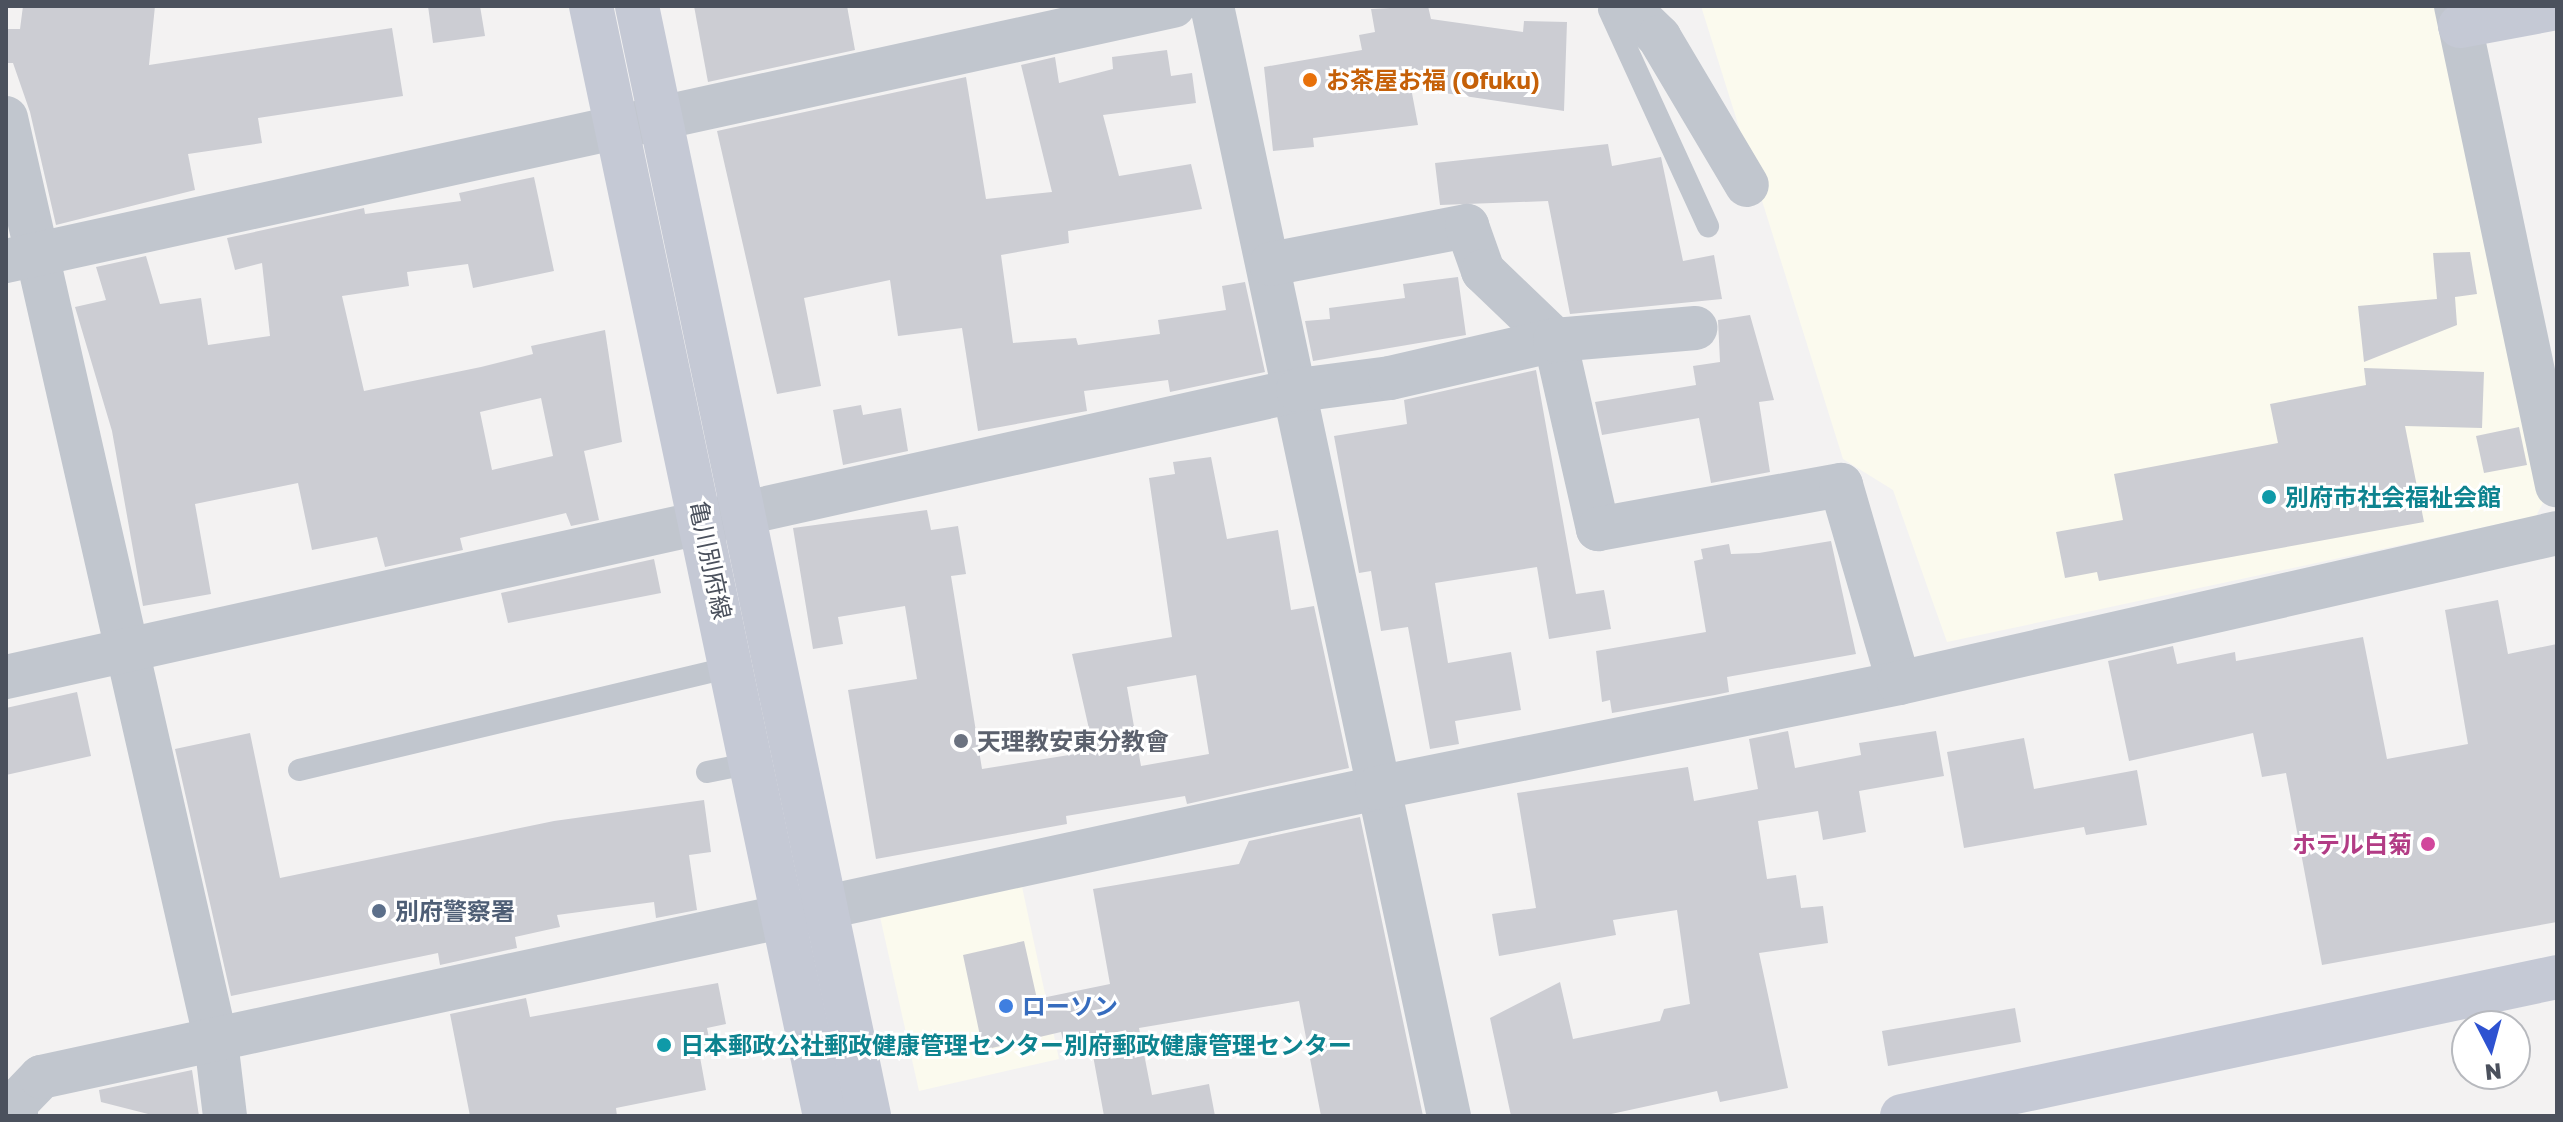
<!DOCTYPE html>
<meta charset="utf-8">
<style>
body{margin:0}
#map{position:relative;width:2563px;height:1122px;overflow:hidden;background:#f3f2f2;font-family:"Golos Text","Noto Sans JP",sans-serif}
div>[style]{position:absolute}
.commercial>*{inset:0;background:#fbfaee}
.building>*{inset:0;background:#cccdd3}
.lane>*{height:22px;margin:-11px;padding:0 11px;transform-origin:11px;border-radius:11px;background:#c1c6ce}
.street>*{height:44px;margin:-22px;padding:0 22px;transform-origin:22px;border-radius:22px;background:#c1c6ce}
.secondary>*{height:44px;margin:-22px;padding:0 22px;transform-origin:22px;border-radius:22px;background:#c5c9d5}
.dots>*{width:22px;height:22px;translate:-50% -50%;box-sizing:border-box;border:4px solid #fff;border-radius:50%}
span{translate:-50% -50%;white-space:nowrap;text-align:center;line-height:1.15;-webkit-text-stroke:6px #fff;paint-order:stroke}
.food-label{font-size:24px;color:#c56008;font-weight:700}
.left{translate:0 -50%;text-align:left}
.culture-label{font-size:24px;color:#0d838f;font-weight:700}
.street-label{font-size:24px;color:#4b515d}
.worship-label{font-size:24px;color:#5b616d;font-weight:700}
.hotel-label{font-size:24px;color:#b23c85;font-weight:700}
.right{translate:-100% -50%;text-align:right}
.service-label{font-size:24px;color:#4e5e75;font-weight:700}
.shop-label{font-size:24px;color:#366cbe;font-weight:700}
.frame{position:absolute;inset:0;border:8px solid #4b515d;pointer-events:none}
.north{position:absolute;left:2451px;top:1010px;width:80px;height:80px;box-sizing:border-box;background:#fff;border:2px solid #b7b9be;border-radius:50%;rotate:174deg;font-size:22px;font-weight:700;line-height:32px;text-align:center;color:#4b515d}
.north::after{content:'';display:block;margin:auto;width:28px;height:36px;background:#2e52d1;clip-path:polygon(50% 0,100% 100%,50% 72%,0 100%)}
</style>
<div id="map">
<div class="commercial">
<div style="clip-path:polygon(1701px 6px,2439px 6px,2545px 499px,2536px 516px,1947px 642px,1893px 490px,1843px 459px)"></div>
<div style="clip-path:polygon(1021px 882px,1059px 1059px,919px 1091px,879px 912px)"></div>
</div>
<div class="building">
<div style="clip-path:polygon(23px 6px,155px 6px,149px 65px,392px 28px,403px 96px,258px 118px,262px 143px,188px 154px,195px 190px,56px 225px,30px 112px,13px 63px,6px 63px,6px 29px,20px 29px)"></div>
<div style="clip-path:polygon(428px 6px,480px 6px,485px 36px,433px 43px)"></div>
<div style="clip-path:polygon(694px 6px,847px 6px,855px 50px,708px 82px)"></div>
<div style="clip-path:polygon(1428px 6px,1431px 19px,1523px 32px,1524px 21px,1567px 22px,1564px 111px,1411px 88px,1418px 125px,1313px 138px,1314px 147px,1273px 151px,1264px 67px,1362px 50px,1359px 35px,1375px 32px,1371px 9px)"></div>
<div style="clip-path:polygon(1167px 50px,1171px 76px,1192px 73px,1196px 103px,1103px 115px,1119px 176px,1191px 164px,1202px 209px,1068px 231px,1069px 243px,1001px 255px,1013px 343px,1076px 338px,1078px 345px,1160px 334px,1158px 320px,1226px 310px,1222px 286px,1245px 282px,1265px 372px,1170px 392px,1168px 380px,1084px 391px,1087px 411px,978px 431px,962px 328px,898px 336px,890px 280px,804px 298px,821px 386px,777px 394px,717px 131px,966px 77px,986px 199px,1052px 192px,1021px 65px,1055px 57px,1059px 83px,1113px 69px,1112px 57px)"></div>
<div style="clip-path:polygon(1608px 144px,1612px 166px,1661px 157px,1683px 261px,1714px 255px,1722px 299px,1570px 314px,1548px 201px,1440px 205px,1435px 163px)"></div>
<div style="clip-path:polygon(evenodd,534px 177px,554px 271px,473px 288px,468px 264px,407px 272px,409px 286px,342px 296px,364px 391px,481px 367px,533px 354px,531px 346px,605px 330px,622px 442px,584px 451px,599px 520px,571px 526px,566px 513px,460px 538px,463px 550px,385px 567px,377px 537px,312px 550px,298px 483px,195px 504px,211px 594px,143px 606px,112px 431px,75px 307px,106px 300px,96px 267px,146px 256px,160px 304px,201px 298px,208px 345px,270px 336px,262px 263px,235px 270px,227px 238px,364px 208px,365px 214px,461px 201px,459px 193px,534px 177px,541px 398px,553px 456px,492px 470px,480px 412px,541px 398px)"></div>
<div style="clip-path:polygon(2470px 252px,2477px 294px,2455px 297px,2457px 325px,2364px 362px,2358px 306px,2437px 299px,2433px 253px)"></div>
<div style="clip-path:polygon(1458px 277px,1466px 335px,1313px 361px,1305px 321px,1330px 319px,1329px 308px,1405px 298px,1403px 284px)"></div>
<div style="clip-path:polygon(1750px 315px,1774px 400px,1759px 402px,1770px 472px,1711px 483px,1699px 418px,1602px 435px,1595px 402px,1696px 385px,1693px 366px,1720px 362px,1718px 320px)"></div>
<div style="clip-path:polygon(2364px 368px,2484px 372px,2482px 428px,2405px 426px,2424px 522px,2099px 581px,2097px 572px,2065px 578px,2056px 532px,2123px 520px,2114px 474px,2278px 443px,2270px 404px,2366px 385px)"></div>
<div style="clip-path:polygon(1536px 370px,1576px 594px,1604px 590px,1611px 629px,1549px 639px,1537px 567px,1435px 583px,1448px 663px,1511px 652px,1521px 710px,1455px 721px,1459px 744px,1430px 749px,1408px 627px,1381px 631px,1371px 571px,1359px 573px,1334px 436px,1407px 424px,1404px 400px)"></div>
<div style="clip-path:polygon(861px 405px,863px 415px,901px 408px,908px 451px,843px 465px,833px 410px)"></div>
<div style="clip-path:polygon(2519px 427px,2527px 465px,2484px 473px,2476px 436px)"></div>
<div style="clip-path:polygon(evenodd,1211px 457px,1227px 539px,1278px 530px,1291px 610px,1314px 606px,1349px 768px,1187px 804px,1185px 796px,1066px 816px,1067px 824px,876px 859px,848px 690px,917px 679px,905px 606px,838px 617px,843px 644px,813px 649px,793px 528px,927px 510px,931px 530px,958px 526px,966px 574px,951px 576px,982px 769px,1094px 751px,1072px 654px,1172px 637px,1149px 478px,1175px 474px,1173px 462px,1211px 457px,1196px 675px,1209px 754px,1141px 766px,1127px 687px,1196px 675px)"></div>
<div style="clip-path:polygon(1831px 541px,1856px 654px,1727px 677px,1729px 692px,1715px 695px,1612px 713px,1610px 700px,1602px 702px,1596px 651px,1706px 632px,1694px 561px,1703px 559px,1701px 549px,1729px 544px,1731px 554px,1759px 553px)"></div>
<div style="clip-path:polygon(654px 559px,661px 593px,508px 623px,501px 593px)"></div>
<div style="clip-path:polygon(2498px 600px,2508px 654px,2557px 644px,2557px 922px,2322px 965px,2286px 773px,2262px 777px,2253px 733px,2129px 761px,2108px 661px,2173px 646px,2177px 664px,2235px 652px,2236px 661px,2363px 637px,2387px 759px,2468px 744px,2445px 610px)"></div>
<div style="clip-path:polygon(77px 692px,91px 756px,6px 775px,6px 708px)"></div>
<div style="clip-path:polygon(1788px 731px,1795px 768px,1861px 755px,1859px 743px,1936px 731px,1944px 776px,1859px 791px,1866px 832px,1823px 840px,1818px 811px,1758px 821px,1767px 879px,1796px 875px,1801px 908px,1823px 906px,1828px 943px,1759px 953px,1788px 1088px,1720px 1102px,1717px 1091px,1602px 1116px,1511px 1116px,1490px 1018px,1560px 982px,1573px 1039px,1660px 1021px,1664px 1009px,1690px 1004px,1677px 910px,1613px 920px,1616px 935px,1499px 956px,1492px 914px,1536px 908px,1517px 793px,1688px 767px,1694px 801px,1758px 789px,1749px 739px)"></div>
<div style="clip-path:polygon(250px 733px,280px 878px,554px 821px,704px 800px,711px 852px,689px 855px,697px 910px,656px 918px,654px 902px,557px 915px,560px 927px,515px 937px,517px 948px,440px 965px,438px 953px,231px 996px,175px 749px)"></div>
<div style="clip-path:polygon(2024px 738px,2034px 789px,2137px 770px,2147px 825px,2086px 835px,2084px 827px,1964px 848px,1947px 752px)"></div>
<div style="clip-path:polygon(1360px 817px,1423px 1116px,1321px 1116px,1299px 1001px,1139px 1028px,1152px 1095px,1209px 1084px,1215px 1116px,1104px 1116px,1090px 1039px,1064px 1044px,1061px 1032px,983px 1050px,963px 955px,1024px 941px,1037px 999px,1110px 984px,1093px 889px,1239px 864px,1249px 841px)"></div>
<div style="clip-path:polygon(718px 983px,726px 1024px,707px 1028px,710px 1043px,698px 1046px,706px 1090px,616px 1108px,617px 1116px,470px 1116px,450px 1014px,526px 998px,530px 1017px)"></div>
<div style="clip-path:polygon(2015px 1008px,2021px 1042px,1888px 1066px,1882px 1031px)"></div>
<div style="clip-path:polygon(192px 1070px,199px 1116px,156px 1116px,101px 1102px,99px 1090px)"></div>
</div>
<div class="lane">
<div style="left:1609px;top:10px;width:238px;rotate:65.4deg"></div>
<div style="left:299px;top:770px;width:446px;rotate:-13.4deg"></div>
<div style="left:707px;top:772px;width:46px;rotate:-11.3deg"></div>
</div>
<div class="street">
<div style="left:1212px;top:6px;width:1135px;rotate:77.95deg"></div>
<div style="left:1627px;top:6px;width:45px;rotate:44.1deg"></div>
<div style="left:1659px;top:37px;width:172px;rotate:59.3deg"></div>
<div style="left:2456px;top:6px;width:490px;rotate:78.1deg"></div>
<div style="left:6px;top:118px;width:947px;rotate:77.18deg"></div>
<div style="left:216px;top:1041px;width:76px;rotate:83.2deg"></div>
<div style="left:6px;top:261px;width:1195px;rotate:-12.33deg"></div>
<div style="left:1271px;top:264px;width:200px;rotate:-11deg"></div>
<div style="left:1467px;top:226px;width:48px;rotate:70.4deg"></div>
<div style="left:1483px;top:271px;width:100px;rotate:43.8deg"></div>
<div style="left:1555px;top:340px;width:194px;rotate:77.2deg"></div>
<div style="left:1598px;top:529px;width:247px;rotate:-10.3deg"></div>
<div style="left:1841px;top:485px;width:206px;rotate:73.7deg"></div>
<div style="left:6px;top:677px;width:1323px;rotate:-12.52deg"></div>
<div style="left:1298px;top:390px;width:93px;rotate:-7.4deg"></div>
<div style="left:1390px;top:378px;width:169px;rotate:-13deg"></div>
<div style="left:1555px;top:340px;width:141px;rotate:-4.9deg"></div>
<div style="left:16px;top:1116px;width:13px;rotate:-90deg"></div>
<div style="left:16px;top:1103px;width:36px;rotate:-46deg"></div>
<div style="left:41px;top:1077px;width:1367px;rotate:-12.21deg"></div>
<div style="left:1377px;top:788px;width:532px;rotate:-11.37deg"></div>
<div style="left:1899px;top:683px;width:675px;rotate:-12.84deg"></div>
</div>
<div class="secondary">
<div style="left:591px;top:6px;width:1134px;rotate:78.1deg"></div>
<div style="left:637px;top:6px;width:1134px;rotate:78.19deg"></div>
<div style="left:2460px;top:26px;width:99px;rotate:-10.5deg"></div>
<div style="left:1902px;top:1116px;width:670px;rotate:-11.98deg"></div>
</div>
<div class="dots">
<div style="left:1310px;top:80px;background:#e8710a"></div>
<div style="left:2269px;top:497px;background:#0f9aa8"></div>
<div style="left:961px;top:741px;background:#6b7280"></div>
<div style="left:2428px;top:844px;background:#d1479c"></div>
<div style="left:379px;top:911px;background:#5c6f8a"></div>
<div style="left:1006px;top:1006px;background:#3f7fe0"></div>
<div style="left:664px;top:1045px;background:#0f9aa8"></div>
</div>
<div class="food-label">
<span class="left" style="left:1326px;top:80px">お茶屋お福 (Ofuku)</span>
</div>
<div class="culture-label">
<span class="left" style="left:2285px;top:497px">別府市社会福祉会館</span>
<span class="left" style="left:680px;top:1045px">日本郵政公社郵政健康管理センター別府郵政健康管理センター</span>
</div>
<div class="street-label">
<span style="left:711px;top:560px;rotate:78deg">亀川別府線</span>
</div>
<div class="worship-label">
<span class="left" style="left:977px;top:741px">天理教安東分教會</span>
</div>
<div class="hotel-label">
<span class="right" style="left:2412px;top:844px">ホテル白菊</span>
</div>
<div class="service-label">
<span class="left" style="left:395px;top:911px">別府警察署</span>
</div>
<div class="shop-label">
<span class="left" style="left:1022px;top:1006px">ローソン</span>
</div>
<div class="frame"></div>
<div class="north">N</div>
</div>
